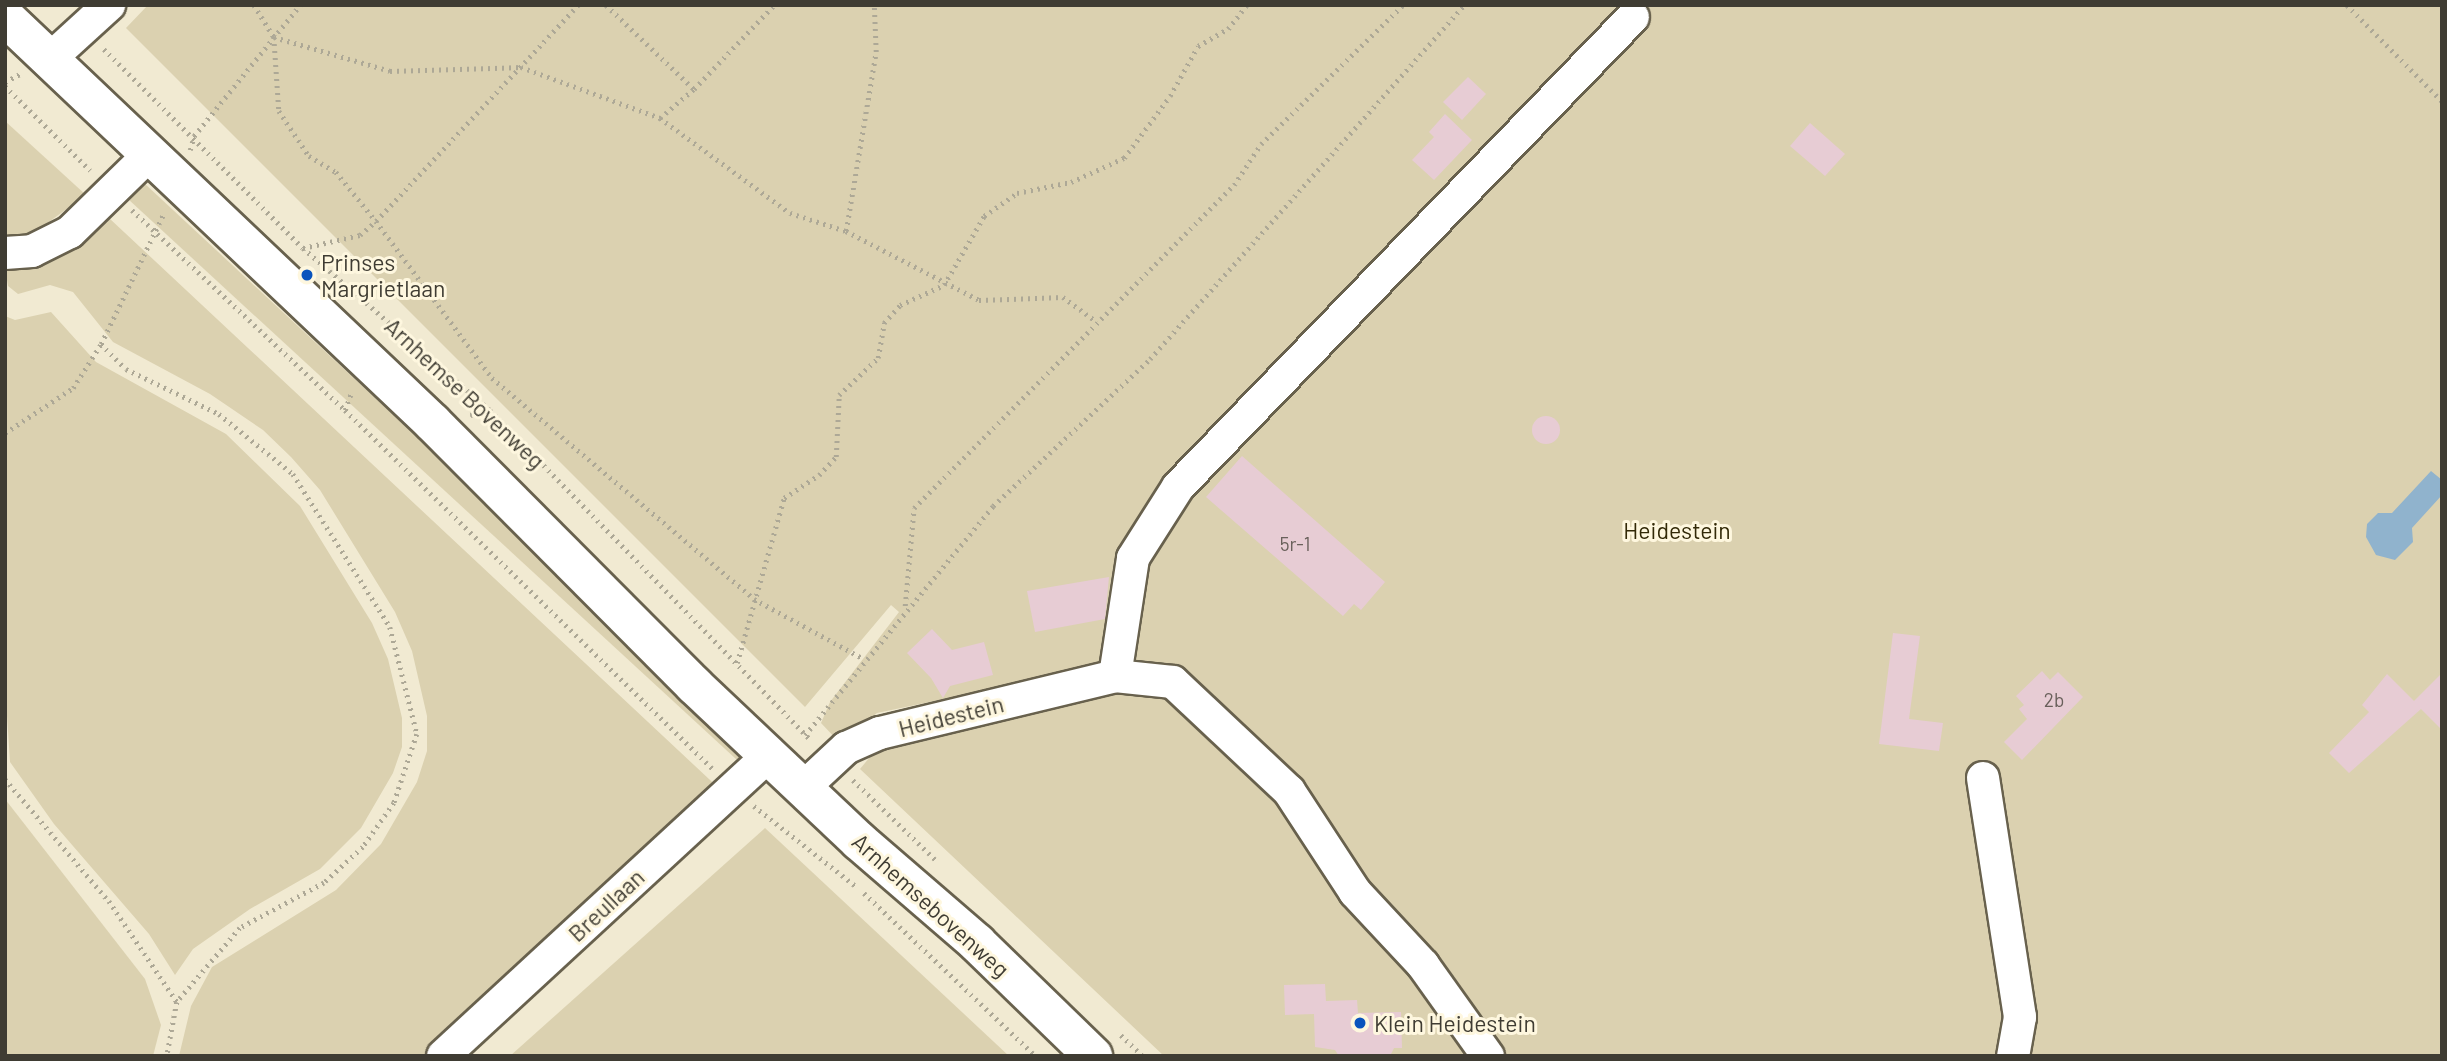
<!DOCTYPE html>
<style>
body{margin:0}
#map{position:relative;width:2447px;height:1061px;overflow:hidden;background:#f1ead2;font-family:Barlow,sans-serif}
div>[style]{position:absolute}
.green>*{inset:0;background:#dbd1b0}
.water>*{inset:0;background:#90b3cd}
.building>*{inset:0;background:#e7ccd4}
.round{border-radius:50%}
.path>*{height:4.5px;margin-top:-2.25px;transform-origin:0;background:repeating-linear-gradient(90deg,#ada896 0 2px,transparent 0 7px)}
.roads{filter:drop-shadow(2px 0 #68614d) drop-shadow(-2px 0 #68614d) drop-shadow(0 2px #68614d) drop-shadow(0 -2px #68614d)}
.minor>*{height:32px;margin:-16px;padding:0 16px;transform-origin:16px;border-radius:16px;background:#fff}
.major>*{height:38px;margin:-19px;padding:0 19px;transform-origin:19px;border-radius:19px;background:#fff}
.dots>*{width:19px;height:19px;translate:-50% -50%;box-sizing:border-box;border:4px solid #fef7df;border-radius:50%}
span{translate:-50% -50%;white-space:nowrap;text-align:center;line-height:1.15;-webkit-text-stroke:6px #fef7df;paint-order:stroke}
.number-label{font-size:19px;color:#69605b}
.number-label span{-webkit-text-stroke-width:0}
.poi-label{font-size:23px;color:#3f3c33}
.left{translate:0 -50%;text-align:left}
.street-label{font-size:23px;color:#3f3c33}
.park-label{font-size:23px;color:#322907}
.frame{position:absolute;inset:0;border:7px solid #3f3c33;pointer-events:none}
</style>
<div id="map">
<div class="green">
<div style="clip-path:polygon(148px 5px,2442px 5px,2442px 1056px,1164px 1056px,860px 769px,884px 740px,1009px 716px,982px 691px,877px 713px,839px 742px,821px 723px,830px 702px,899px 612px,891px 605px,805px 707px,126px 28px)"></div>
<div style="clip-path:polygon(5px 121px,86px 195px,28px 237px,5px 240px)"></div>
<div style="clip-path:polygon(144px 183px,758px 754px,749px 771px,128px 199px)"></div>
<div style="clip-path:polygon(109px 218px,725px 794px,441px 1056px,179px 1056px,191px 1006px,212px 967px,336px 890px,381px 844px,417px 782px,427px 751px,427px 716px,412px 651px,395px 612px,320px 490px,291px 457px,263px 430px,210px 394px,113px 342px,73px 292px,50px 285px,18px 294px,8px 286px,5px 268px,70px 249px)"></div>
<div style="clip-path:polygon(51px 312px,96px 362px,226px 434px,300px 506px,372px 623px,388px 659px,402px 718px,402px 747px,393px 773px,361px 828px,320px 869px,250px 909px,193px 949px,175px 975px,149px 934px,54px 824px,10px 762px,5px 685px,5px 316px,15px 320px)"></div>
<div style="clip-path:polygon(5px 799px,145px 979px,161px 1025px,153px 1056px,5px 1056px)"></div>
<div style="clip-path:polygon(765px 828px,1009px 1056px,510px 1056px)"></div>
</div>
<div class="water">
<div style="clip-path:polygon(2431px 471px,2442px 480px,2442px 495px,2412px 528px,2413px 542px,2395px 560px,2376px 555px,2366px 537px,2367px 524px,2378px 513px,2392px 513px)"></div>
</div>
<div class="building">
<div style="clip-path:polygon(1468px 77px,1486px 94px,1462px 120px,1443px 102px)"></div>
<div style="clip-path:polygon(1445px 114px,1472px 140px,1434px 180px,1412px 160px,1434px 137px,1429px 132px)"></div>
<div style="clip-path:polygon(1810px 123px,1845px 154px,1825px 176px,1790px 146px)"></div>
<div class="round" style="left:1532px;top:416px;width:28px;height:28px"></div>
<div style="clip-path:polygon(1242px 456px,1385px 582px,1361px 610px,1354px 604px,1343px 616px,1206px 497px)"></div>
<div style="clip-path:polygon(1109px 577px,1105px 619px,1035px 632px,1027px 591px)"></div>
<div style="clip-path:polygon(932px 629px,952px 650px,984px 642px,993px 675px,950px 686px,943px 698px,931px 678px,907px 653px)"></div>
<div style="clip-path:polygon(1893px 633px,1920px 636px,1909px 719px,1943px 723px,1939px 751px,1879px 744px)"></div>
<div style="clip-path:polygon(2042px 671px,2050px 680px,2058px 672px,2083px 697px,2022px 760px,2004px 742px,2027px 719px,2019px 709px,2024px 705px,2016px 696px)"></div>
<div style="clip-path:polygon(2442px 673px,2442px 730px,2421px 709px,2349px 773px,2329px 753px,2369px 712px,2362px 705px,2387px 674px,2414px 701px)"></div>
<div style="clip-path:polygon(1325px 984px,1326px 1001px,1357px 1000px,1358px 1013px,1401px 1012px,1402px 1048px,1394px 1048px,1390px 1056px,1339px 1056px,1335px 1050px,1315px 1047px,1314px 1014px,1285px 1015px,1284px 985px)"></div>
</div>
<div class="path">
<div style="left:254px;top:5px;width:38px;rotate:58deg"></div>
<div style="left:274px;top:37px;width:74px;rotate:86.1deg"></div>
<div style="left:279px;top:111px;width:54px;rotate:56.3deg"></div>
<div style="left:309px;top:156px;width:31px;rotate:31deg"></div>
<div style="left:336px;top:172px;width:63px;rotate:50.8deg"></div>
<div style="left:376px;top:221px;width:195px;rotate:53.5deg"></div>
<div style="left:492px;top:378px;width:343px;rotate:40.1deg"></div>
<div style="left:754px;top:599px;width:123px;rotate:28.6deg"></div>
<div style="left:606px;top:5px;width:122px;rotate:43.7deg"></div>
<div style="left:694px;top:89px;width:116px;rotate:-46.4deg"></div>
<div style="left:2347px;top:5px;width:135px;rotate:45.3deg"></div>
<div style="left:274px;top:37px;width:121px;rotate:16.3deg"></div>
<div style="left:390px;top:71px;width:131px;rotate:-1.7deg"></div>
<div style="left:521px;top:67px;width:148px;rotate:20.1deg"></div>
<div style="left:660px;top:118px;width:161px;rotate:36.2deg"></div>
<div style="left:790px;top:213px;width:59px;rotate:17.8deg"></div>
<div style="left:846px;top:231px;width:150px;rotate:27.4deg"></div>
<div style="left:979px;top:300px;width:84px;rotate:-2deg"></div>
<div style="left:1063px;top:297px;width:42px;rotate:36.3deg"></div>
<div style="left:104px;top:49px;width:281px;rotate:45deg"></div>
<div style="left:303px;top:248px;width:247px;rotate:40.9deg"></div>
<div style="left:490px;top:410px;width:460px;rotate:45.8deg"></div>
<div style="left:5px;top:82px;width:17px;rotate:-28deg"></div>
<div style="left:5px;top:86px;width:120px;rotate:44.7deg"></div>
<div style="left:660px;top:118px;width:45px;rotate:-40.5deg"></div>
<div style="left:190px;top:150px;width:15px;rotate:-74deg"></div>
<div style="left:194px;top:136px;width:169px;rotate:-51deg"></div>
<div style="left:132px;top:210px;width:292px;rotate:43.2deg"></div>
<div style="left:345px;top:410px;width:516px;rotate:44.29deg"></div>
<div style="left:846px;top:231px;width:181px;rotate:-80.5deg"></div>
<div style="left:876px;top:52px;width:47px;rotate:-92.4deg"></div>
<div style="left:303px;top:248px;width:58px;rotate:-12.8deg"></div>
<div style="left:360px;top:235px;width:21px;rotate:-41deg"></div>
<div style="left:376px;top:221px;width:296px;rotate:-46.9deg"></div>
<div style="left:101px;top:344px;width:35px;rotate:45deg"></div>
<div style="left:126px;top:369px;width:103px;rotate:25.8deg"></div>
<div style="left:219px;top:414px;width:95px;rotate:39deg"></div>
<div style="left:293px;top:474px;width:181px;rotate:57.6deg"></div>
<div style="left:390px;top:627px;width:110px;rotate:75.8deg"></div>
<div style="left:417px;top:734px;width:73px;rotate:108.4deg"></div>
<div style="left:394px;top:803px;width:54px;rotate:125.2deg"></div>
<div style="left:363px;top:847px;width:53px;rotate:137.3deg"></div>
<div style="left:324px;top:883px;width:95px;rotate:151.8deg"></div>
<div style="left:240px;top:928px;width:97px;rotate:130.4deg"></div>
<div style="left:177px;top:1002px;width:55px;rotate:100.5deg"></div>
<div style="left:345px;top:410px;width:20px;rotate:-70deg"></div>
<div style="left:470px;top:415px;width:20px;rotate:-15deg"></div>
<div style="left:5px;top:433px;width:82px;rotate:-33.5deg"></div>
<div style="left:73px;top:388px;width:52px;rotate:-57.5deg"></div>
<div style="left:101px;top:344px;width:145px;rotate:-64.3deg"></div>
<div style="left:905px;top:606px;width:98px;rotate:-84.8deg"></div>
<div style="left:914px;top:508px;width:455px;rotate:-45.3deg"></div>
<div style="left:1234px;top:185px;width:49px;rotate:-56.6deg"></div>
<div style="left:1261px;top:144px;width:199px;rotate:-44.4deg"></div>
<div style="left:737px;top:663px;width:172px;rotate:-74.1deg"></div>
<div style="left:784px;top:498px;width:42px;rotate:-33.3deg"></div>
<div style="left:819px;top:475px;width:25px;rotate:-47deg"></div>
<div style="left:836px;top:457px;width:62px;rotate:-87.2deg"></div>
<div style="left:839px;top:395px;width:54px;rotate:-43.5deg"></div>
<div style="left:878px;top:358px;width:36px;rotate:-80deg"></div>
<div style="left:884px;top:323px;width:24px;rotate:-48deg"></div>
<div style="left:900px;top:305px;width:48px;rotate:-24.4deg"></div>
<div style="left:944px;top:285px;width:80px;rotate:-59.9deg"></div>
<div style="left:984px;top:216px;width:40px;rotate:-34.9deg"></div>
<div style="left:1017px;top:193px;width:55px;rotate:-11.5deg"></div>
<div style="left:1071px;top:182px;width:58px;rotate:-24.4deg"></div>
<div style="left:1124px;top:158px;width:77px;rotate:-53.4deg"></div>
<div style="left:1170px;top:96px;width:57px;rotate:-60.8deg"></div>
<div style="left:1198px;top:46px;width:34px;rotate:-30deg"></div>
<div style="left:1228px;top:29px;width:31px;rotate:-52deg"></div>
<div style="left:805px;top:735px;width:296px;rotate:-50.6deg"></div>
<div style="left:993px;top:506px;width:215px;rotate:-43.1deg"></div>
<div style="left:1150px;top:359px;width:473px;rotate:-48.4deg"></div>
<div style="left:5px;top:779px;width:160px;rotate:49.6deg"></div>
<div style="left:109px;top:901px;width:122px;rotate:56deg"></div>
<div style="left:853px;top:780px;width:117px;rotate:44deg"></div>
<div style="left:754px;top:806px;width:131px;rotate:38.2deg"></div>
<div style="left:864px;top:893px;width:237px;rotate:43.5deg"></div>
<div style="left:1121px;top:1035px;width:30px;rotate:44deg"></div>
</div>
<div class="roads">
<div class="minor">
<div style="left:51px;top:58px;width:79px;rotate:-42.4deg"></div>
<div style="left:5px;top:253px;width:27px;rotate:-4deg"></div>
<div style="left:32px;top:251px;width:42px;rotate:-26.6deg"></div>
<div style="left:70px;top:232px;width:112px;rotate:-44.3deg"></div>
<div style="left:1115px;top:676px;width:119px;rotate:-81.3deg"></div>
<div style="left:1133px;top:558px;width:84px;rotate:-57.6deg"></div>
<div style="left:1178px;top:487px;width:654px;rotate:-45.93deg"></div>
<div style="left:1983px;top:778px;width:242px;rotate:81.2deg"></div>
<div style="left:2020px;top:1017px;width:40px;rotate:100deg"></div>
<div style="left:803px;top:788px;width:59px;rotate:-42.9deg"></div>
<div style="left:846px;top:748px;width:37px;rotate:-24deg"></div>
<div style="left:880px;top:733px;width:242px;rotate:-13.6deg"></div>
<div style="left:1115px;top:676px;width:58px;rotate:5.9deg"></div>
<div style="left:1173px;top:682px;width:159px;rotate:43.2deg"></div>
<div style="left:1289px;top:791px;width:121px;rotate:56.8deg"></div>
<div style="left:1355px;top:892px;width:100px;rotate:47deg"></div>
<div style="left:1423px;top:965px;width:112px;rotate:54.5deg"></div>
<div style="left:443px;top:1056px;width:444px;rotate:-42.7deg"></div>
</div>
<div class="major">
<div style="left:5px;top:17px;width:590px;rotate:43.49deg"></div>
<div style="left:433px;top:423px;width:370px;rotate:45.1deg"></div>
<div style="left:694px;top:685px;width:227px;rotate:43.4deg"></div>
<div style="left:859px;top:841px;width:156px;rotate:40.8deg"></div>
<div style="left:977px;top:943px;width:162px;rotate:44.2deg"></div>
</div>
</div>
<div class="dots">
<div style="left:307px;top:275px;background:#0953bd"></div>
<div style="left:1360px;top:1023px;background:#0953bd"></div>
</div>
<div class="number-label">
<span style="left:1295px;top:544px">5r-1</span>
<span style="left:2054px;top:700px">2b</span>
</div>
<div class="poi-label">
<span class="left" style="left:321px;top:275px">Prinses<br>Margrietlaan</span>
<span class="left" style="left:1374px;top:1023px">Klein Heidestein</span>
</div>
<div class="street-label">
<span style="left:465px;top:393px;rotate:43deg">Arnhemse Bovenweg</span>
<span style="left:951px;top:716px;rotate:-14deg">Heidestein</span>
<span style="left:606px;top:905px;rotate:-43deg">Breullaan</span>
<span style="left:931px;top:905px;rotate:42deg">Arnhemsebovenweg</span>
</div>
<div class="park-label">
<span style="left:1677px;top:530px">Heidestein</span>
</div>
<div class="frame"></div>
</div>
